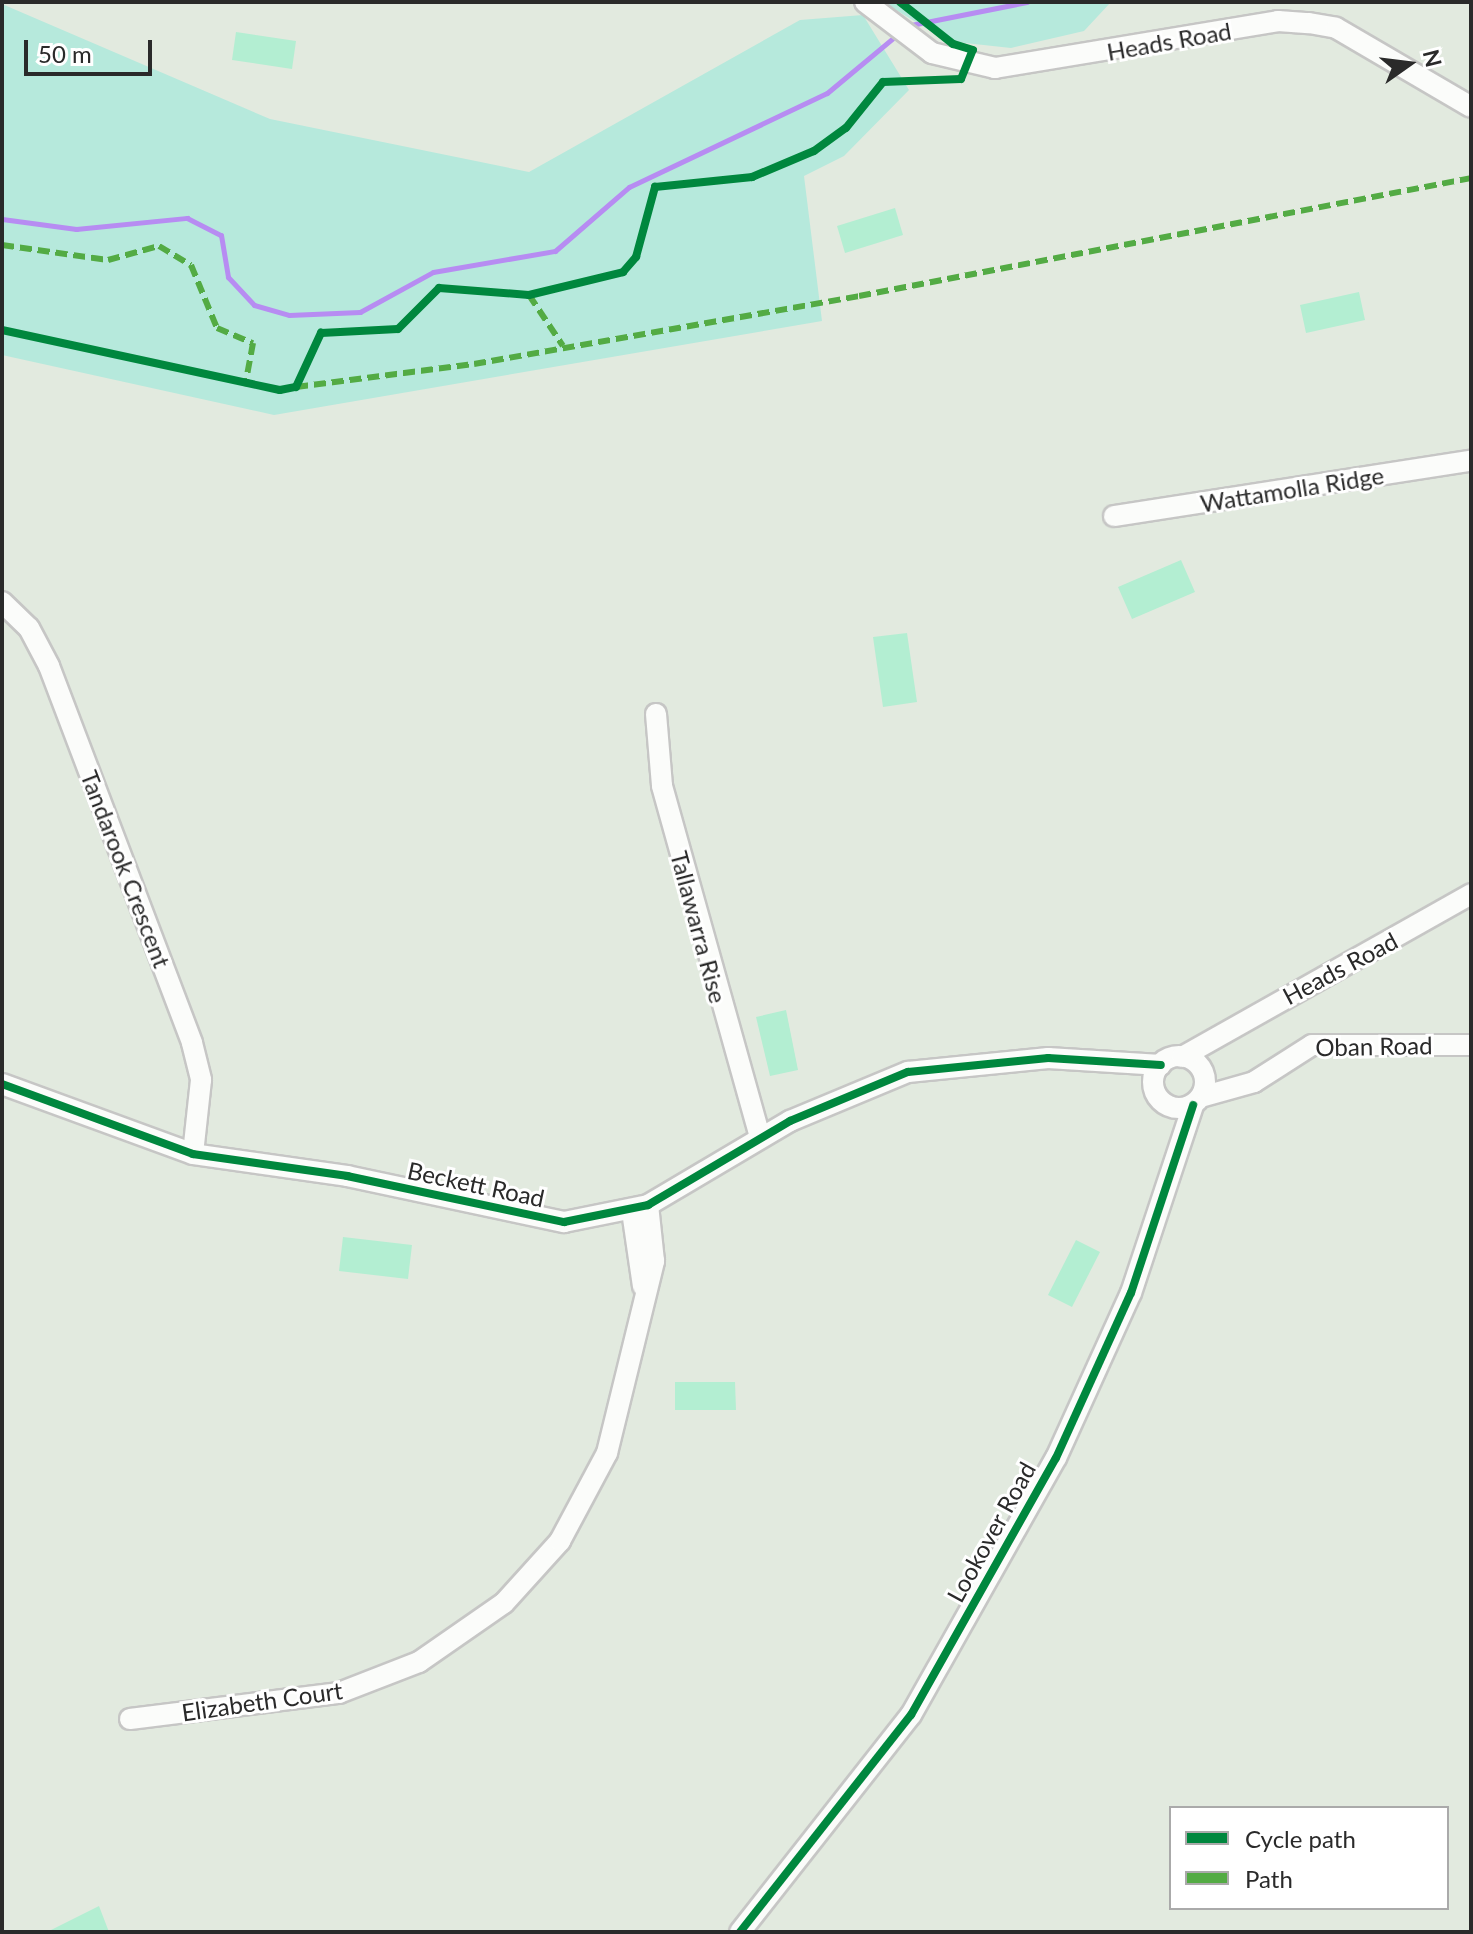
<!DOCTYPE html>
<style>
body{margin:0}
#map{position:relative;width:1473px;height:1934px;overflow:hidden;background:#e2eadf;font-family:Lato,sans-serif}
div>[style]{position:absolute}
.green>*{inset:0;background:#b6e9dc}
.pitch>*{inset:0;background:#b3eed2}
.stream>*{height:5px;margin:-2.5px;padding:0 2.5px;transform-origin:2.5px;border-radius:2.5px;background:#b78cf2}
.roads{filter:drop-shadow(2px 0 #c6c6c5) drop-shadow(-2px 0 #c6c6c5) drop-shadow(0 2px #c6c6c5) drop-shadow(0 -2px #c6c6c5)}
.street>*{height:20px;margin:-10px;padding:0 10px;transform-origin:10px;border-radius:10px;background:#fbfcfa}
.street>.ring{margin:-10px;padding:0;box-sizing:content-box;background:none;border:20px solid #fbfcfa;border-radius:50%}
.quiet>*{height:6px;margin-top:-3px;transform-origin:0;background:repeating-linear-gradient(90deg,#53ab44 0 12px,transparent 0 18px)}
.cycleway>*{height:8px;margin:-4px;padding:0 4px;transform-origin:4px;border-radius:4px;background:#00873e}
span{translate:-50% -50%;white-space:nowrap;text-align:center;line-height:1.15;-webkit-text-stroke:6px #fff;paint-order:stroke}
.street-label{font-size:24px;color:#2a2a2a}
.frame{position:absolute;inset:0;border:4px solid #2a2a2a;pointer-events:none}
.legend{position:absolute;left:1169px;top:1806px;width:280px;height:104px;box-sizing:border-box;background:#fff;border:2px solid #aaa;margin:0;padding:10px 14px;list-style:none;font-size:24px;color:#2a2a2a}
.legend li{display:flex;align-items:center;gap:16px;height:40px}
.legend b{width:40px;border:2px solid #aaa}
.north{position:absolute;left:1369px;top:24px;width:80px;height:80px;-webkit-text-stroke:6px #fff;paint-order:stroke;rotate:76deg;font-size:22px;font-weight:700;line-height:32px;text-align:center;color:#2a2a2a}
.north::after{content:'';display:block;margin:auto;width:28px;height:36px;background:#2a2a2a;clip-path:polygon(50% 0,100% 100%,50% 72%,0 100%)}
.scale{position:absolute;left:24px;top:40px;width:128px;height:36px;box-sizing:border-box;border:4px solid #2a2a2a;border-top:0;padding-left:10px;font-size:24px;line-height:28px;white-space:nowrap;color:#2a2a2a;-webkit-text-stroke:6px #fff;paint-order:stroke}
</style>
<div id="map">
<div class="green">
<div style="clip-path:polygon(883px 2px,1111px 2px,1084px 31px,1011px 48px,947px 41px)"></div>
<div style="clip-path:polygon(2px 4px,270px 119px,529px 172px,800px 20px,863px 15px,909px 90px,844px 156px,804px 176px,822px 321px,274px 415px,2px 355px)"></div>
</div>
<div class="pitch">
<div style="clip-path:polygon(236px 32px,296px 41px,292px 69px,232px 60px)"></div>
<div style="clip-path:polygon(895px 208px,903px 235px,845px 253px,837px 226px)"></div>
<div style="clip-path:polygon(1359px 292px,1365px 320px,1306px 333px,1300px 305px)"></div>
<div style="clip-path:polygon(1181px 560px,1195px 592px,1132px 619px,1118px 587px)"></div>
<div style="clip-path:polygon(907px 633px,917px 702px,883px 707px,873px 637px)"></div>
<div style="clip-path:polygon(786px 1010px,798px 1070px,770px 1076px,756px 1017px)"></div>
<div style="clip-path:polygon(343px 1237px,412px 1245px,408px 1279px,339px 1271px)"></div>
<div style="clip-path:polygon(1076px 1240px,1100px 1252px,1072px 1307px,1048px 1295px)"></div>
<div style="clip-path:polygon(675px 1382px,735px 1382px,736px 1410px,675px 1410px)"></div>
<div style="clip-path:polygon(99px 1906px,109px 1932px,47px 1932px)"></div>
</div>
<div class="stream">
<div style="left:906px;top:26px;width:123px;rotate:-11.2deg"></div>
<div style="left:2px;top:219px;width:75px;rotate:7.7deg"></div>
<div style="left:76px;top:229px;width:112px;rotate:-5.7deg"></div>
<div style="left:187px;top:218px;width:38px;rotate:27deg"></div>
<div style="left:221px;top:235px;width:43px;rotate:80.5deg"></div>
<div style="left:228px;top:277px;width:38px;rotate:47deg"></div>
<div style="left:254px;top:305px;width:36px;rotate:16deg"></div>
<div style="left:289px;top:315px;width:71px;rotate:-2.4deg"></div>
<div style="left:360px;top:312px;width:83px;rotate:-28.7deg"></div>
<div style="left:433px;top:272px;width:124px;rotate:-9.8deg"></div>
<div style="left:555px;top:251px;width:98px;rotate:-40.9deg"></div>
<div style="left:629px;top:187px;width:219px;rotate:-25.4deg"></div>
<div style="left:827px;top:93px;width:94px;rotate:-39.8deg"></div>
</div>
<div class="roads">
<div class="street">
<div style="left:865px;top:2px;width:84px;rotate:37.3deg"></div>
<div style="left:932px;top:53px;width:65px;rotate:13.4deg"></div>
<div style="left:995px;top:68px;width:287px;rotate:-9.4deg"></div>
<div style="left:1278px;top:21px;width:31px;rotate:4deg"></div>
<div style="left:1309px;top:23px;width:27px;rotate:10deg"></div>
<div style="left:1336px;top:28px;width:156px;rotate:30.3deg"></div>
<div style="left:1114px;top:516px;width:361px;rotate:-8.8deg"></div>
<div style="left:2px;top:602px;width:37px;rotate:44deg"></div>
<div style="left:29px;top:628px;width:43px;rotate:62.2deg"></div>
<div style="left:49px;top:666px;width:403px;rotate:69.2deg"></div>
<div style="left:192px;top:1043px;width:38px;rotate:76deg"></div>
<div style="left:201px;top:1080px;width:74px;rotate:96.2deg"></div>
<div style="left:656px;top:714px;width:72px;rotate:85.2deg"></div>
<div style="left:662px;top:786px;width:365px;rotate:74.4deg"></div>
<div class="ring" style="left:1153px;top:1056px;width:32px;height:32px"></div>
<div style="left:1182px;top:1057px;width:332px;rotate:-29.4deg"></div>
<div style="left:2px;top:1084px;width:203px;rotate:20.1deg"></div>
<div style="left:193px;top:1154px;width:156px;rotate:8.1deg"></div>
<div style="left:347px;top:1176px;width:222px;rotate:12deg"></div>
<div style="left:564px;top:1222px;width:86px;rotate:-11.4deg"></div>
<div style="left:648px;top:1205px;width:165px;rotate:-30.6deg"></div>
<div style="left:790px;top:1121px;width:128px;rotate:-22.6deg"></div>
<div style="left:908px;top:1072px;width:141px;rotate:-5.7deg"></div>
<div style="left:1048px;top:1058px;width:113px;rotate:3.5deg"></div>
<div style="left:1201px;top:1097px;width:55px;rotate:-15.8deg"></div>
<div style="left:1254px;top:1082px;width:69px;rotate:-32.5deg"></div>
<div style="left:1312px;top:1045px;width:159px"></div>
<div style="left:632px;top:1211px;width:76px;rotate:81.7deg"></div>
<div style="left:130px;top:1719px;width:211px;rotate:-7.1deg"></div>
<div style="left:339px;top:1693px;width:86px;rotate:-21.2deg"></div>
<div style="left:419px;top:1662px;width:103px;rotate:-34.8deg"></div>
<div style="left:504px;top:1603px;width:84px;rotate:-47.9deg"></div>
<div style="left:560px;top:1541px;width:100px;rotate:-61.9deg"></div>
<div style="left:607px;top:1453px;width:198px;rotate:-76.2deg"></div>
<div style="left:654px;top:1261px;width:56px;rotate:-96.1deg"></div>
<div style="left:740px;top:1932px;width:276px;rotate:-51.8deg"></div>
<div style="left:911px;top:1715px;width:295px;rotate:-60.6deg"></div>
<div style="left:1056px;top:1458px;width:181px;rotate:-65.6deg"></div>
<div style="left:1131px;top:1293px;width:198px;rotate:-71.7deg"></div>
</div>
</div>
<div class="quiet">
<div style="left:2px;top:245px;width:107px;rotate:8.1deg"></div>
<div style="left:108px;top:260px;width:53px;rotate:-15.4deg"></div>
<div style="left:159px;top:246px;width:37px;rotate:31deg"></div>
<div style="left:191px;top:265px;width:68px;rotate:67.6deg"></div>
<div style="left:217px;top:328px;width:39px;rotate:23deg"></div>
<div style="left:253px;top:343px;width:44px;rotate:100.5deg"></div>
<div style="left:529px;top:295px;width:61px;rotate:56.3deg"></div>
<div style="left:296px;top:387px;width:179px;rotate:-7.4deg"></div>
<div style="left:474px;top:364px;width:391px;rotate:-10deg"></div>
<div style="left:859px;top:296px;width:623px;rotate:-10.91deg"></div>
</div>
<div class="cycleway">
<div style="left:2px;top:330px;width:284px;rotate:12.2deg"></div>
<div style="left:280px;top:390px;width:16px;rotate:-11deg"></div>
<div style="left:296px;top:387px;width:60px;rotate:-65.2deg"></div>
<div style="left:321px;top:333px;width:77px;rotate:-3deg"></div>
<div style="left:398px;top:329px;width:58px;rotate:-45deg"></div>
<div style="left:439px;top:288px;width:90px;rotate:4.4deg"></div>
<div style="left:529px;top:295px;width:97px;rotate:-13.7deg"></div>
<div style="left:623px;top:272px;width:20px;rotate:-49deg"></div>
<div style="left:636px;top:257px;width:73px;rotate:-74.8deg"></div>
<div style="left:655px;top:187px;width:98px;rotate:-5.9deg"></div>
<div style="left:752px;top:177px;width:67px;rotate:-22.8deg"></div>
<div style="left:814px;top:151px;width:39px;rotate:-36deg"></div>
<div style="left:846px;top:128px;width:59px;rotate:-51.2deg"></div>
<div style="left:883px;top:82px;width:78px;rotate:-2.2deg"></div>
<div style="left:961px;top:79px;width:31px;rotate:-68deg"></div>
<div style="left:973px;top:50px;width:21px;rotate:-163deg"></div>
<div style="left:953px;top:44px;width:68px;rotate:-141.6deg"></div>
<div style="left:2px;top:1084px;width:203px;rotate:20.1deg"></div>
<div style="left:193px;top:1154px;width:156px;rotate:8.1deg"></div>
<div style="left:347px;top:1176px;width:222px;rotate:12deg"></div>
<div style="left:564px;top:1222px;width:86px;rotate:-11.4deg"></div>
<div style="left:648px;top:1205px;width:165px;rotate:-30.6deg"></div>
<div style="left:790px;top:1121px;width:128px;rotate:-22.6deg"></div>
<div style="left:908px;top:1072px;width:141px;rotate:-5.7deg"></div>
<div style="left:1048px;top:1058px;width:113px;rotate:3.5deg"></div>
<div style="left:740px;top:1932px;width:276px;rotate:-51.8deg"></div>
<div style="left:911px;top:1715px;width:295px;rotate:-60.6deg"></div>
<div style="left:1056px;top:1458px;width:181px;rotate:-65.6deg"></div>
<div style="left:1131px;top:1293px;width:198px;rotate:-71.7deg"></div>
</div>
<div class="street-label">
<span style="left:1169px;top:41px;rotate:-10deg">Heads Road</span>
<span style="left:1292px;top:489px;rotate:-9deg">Wattamolla Ridge</span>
<span style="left:126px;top:869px;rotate:69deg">Tandarook Crescent</span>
<span style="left:699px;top:927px;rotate:75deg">Tallawarra Rise</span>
<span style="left:1340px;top:968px;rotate:-28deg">Heads Road</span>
<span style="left:1374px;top:1046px;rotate:-1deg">Oban Road</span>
<span style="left:476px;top:1184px;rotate:12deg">Beckett Road</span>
<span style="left:991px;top:1532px;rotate:-61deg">Lookover Road</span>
<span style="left:262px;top:1701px;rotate:-8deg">Elizabeth Court</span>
</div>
<div class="frame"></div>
<ul class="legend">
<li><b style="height:10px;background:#00873e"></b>Cycle path</li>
<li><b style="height:10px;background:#53ab44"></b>Path</li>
</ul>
<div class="north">N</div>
<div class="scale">50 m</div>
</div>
